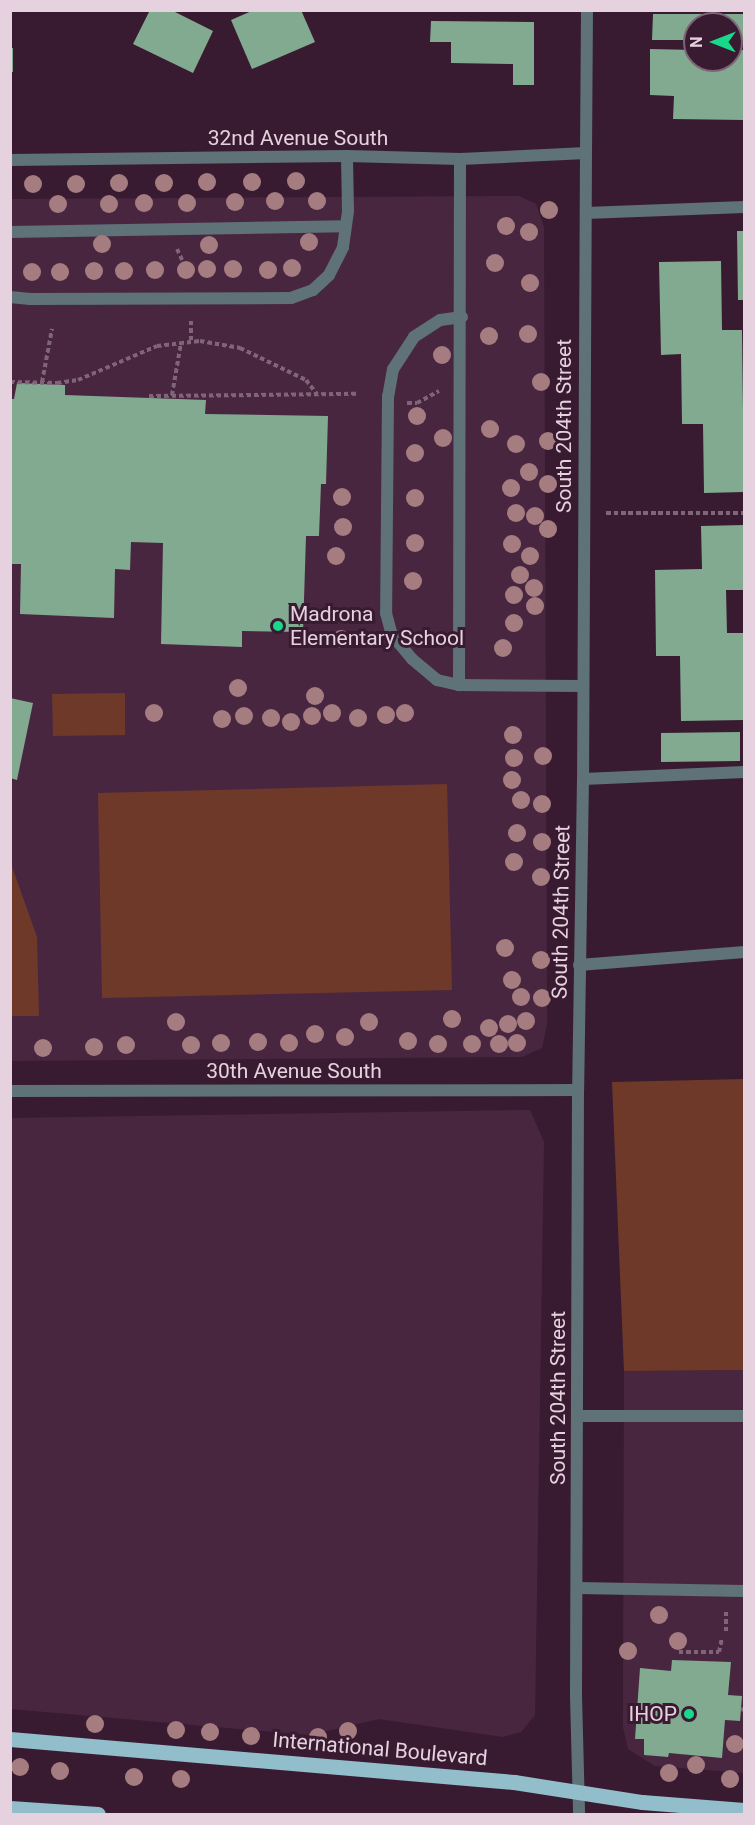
<!DOCTYPE html>
<style>
body{margin:0}
#map{position:relative;width:755px;height:1825px;overflow:hidden;background:#391b31;font-family:Roboto,sans-serif}
div>[style]{position:absolute}
.built>*{inset:0;background:#492640}
.green>*{inset:0;background:#6e3929}
.building>*{inset:0;background:#82aa91}
.path>*{height:4px;margin-top:-2px;transform-origin:0;background:repeating-linear-gradient(90deg,#7f6577 0 4.5px,transparent 0 7.5px)}
.service>*{height:12px;margin:-6px;padding:0 6px;transform-origin:6px;border-radius:6px;background:#5e7278}
.minor>*{height:12px;margin:-6px;padding:0 6px;transform-origin:6px;border-radius:6px;background:#5e7278}
.tertiary>*{height:12px;margin:-6px;padding:0 6px;transform-origin:6px;border-radius:6px;background:#5e7278}
.primary>*{height:15px;margin:-7.5px;padding:0 7.5px;transform-origin:7.5px;border-radius:7.5px;background:#92bdca}
.trees>*{width:18px;height:18px;margin:-9px;border-radius:50%;background:#a57d80}
.dots>*{width:16px;height:16px;translate:-50% -50%;box-sizing:border-box;border:3px solid #391b31;border-radius:50%}
span{translate:-50% -50%;white-space:nowrap;text-align:center;line-height:1.15;-webkit-text-stroke:6px #391b31;paint-order:stroke}
.street-label{font-size:21px;color:#e6d2df}
.poi-label{font-size:21px;color:#e6d2df}
.left{translate:0 -50%;text-align:left}
.right{translate:-100% -50%;text-align:right}
.frame{position:absolute;inset:0;border:12px solid #e6d2df;pointer-events:none}
.north{position:absolute;left:683px;top:12px;width:60px;height:60px;box-sizing:border-box;background:#391b31;border:2px solid #7e6477;border-radius:50%;rotate:270deg;font-size:16px;font-weight:700;line-height:24px;text-align:center;color:#e6d2df}
.north::after{content:'';display:block;margin:auto;width:21px;height:27px;background:#18d989;clip-path:polygon(50% 0,100% 100%,50% 72%,0 100%)}
</style>
<div id="map">
<div class="built">
<div style="clip-path:polygon(519px 196px,536px 204px,544px 227px,547px 1025px,542px 1048px,522px 1057px,11px 1061px,10px 199px)"></div>
<div style="clip-path:polygon(530px 1110px,544px 1142px,535px 1715px,521px 1732px,503px 1737px,379px 1719px,309px 1735px,11px 1709px,11px 1118px)"></div>
<div style="clip-path:polygon(744px 1370px,744px 1773px,655px 1766px,628px 1749px,623px 1727px,624px 1371px)"></div>
</div>
<div class="green">
<div style="clip-path:polygon(125px 693px,125px 735px,53px 736px,52px 694px)"></div>
<div style="clip-path:polygon(447px 784px,452px 990px,102px 998px,98px 793px)"></div>
<div style="clip-path:polygon(10px 861px,37px 937px,39px 1016px,11px 1016px)"></div>
<div style="clip-path:polygon(744px 1079px,744px 1370px,624px 1371px,612px 1082px)"></div>
</div>
<div class="building">
<div style="clip-path:polygon(150px 10px,171px 10px,213px 31px,193px 73px,133px 44px)"></div>
<div style="clip-path:polygon(254px 10px,301px 10px,315px 42px,252px 69px,231px 20px)"></div>
<div style="clip-path:polygon(653px 14px,704px 14px,704px 24px,695px 24px,695px 40px,652px 40px)"></div>
<div style="clip-path:polygon(708px 14px,744px 14px,744px 40px,731px 40px,731px 24px,708px 24px)"></div>
<div style="clip-path:polygon(431px 21px,534px 22px,534px 85px,513px 85px,513px 64px,451px 63px,451px 42px,430px 42px)"></div>
<div style="clip-path:polygon(10px 48px,13px 48px,13px 72px,10px 72px)"></div>
<div style="clip-path:polygon(650px 49px,695px 50px,695px 60px,731px 60px,731px 50px,744px 50px,744px 120px,673px 119px,674px 96px,650px 95px)"></div>
<div style="clip-path:polygon(737px 231px,744px 231px,744px 300px,738px 300px)"></div>
<div style="clip-path:polygon(721px 261px,722px 330px,742px 330px,744px 492px,704px 493px,703px 424px,682px 424px,681px 354px,661px 355px,659px 262px)"></div>
<div style="clip-path:polygon(17px 383px,65px 385px,65px 395px,206px 400px,205px 414px,328px 416px,326px 484px,321px 484px,319px 536px,306px 536px,303px 632px,242px 631px,242px 647px,161px 644px,163px 543px,131px 542px,130px 570px,115px 569px,114px 618px,20px 614px,21px 564px,10px 564px,10px 399px,14px 399px)"></div>
<div style="clip-path:polygon(744px 525px,744px 590px,726px 590px,727px 633px,744px 633px,744px 720px,681px 721px,680px 656px,656px 656px,655px 570px,702px 569px,701px 526px)"></div>
<div style="clip-path:polygon(10px 698px,33px 703px,17px 780px,10px 778px)"></div>
<div style="clip-path:polygon(740px 732px,740px 761px,661px 762px,661px 733px)"></div>
<div style="clip-path:polygon(672px 1660px,731px 1662px,728px 1695px,742px 1696px,740px 1721px,725px 1720px,722px 1758px,669px 1753px,668px 1757px,644px 1755px,644px 1739px,635px 1739px,640px 1668px,671px 1671px)"></div>
</div>
<div class="path">
<div style="left:177px;top:249px;width:31px;rotate:65deg"></div>
<div style="left:191px;top:321px;width:21px;rotate:90deg"></div>
<div style="left:10px;top:382px;width:47px;rotate:1.2deg"></div>
<div style="left:57px;top:383px;width:21px;rotate:-8deg"></div>
<div style="left:78px;top:380px;width:86px;rotate:-23.3deg"></div>
<div style="left:157px;top:346px;width:43px;rotate:-6.6deg"></div>
<div style="left:200px;top:341px;width:41px;rotate:9.9deg"></div>
<div style="left:240px;top:348px;width:73px;rotate:25.9deg"></div>
<div style="left:306px;top:380px;width:18px;rotate:52deg"></div>
<div style="left:42px;top:382px;width:54px;rotate:-79.3deg"></div>
<div style="left:172px;top:395px;width:53px;rotate:-80.2deg"></div>
<div style="left:149px;top:396px;width:208px;rotate:-0.6deg"></div>
<div style="left:407px;top:403px;width:10px"></div>
<div style="left:417px;top:403px;width:25px;rotate:-29deg"></div>
<div style="left:606px;top:513px;width:138px"></div>
<div style="left:726px;top:1612px;width:20px;rotate:90deg"></div>
<div style="left:679px;top:1652px;width:40px"></div>
<div style="left:719px;top:1652px;width:14px;rotate:-78deg"></div>
<div style="left:741px;top:1709px;width:3px;rotate:18deg"></div>
</div>
<div class="service">
<div style="left:586px;top:213px;width:158px;rotate:-2.2deg"></div>
<div style="left:10px;top:232px;width:335px;rotate:-1deg"></div>
<div style="left:10px;top:297px;width:20px;rotate:6deg"></div>
<div style="left:30px;top:299px;width:261px;rotate:-0.2deg"></div>
<div style="left:291px;top:298px;width:23px;rotate:-20deg"></div>
<div style="left:313px;top:290px;width:22px;rotate:-43deg"></div>
<div style="left:329px;top:275px;width:31px;rotate:-63deg"></div>
<div style="left:343px;top:247px;width:37px;rotate:-82deg"></div>
<div style="left:348px;top:210px;width:54px;rotate:-91.1deg"></div>
<div style="left:462px;top:317px;width:22px;rotate:172deg"></div>
<div style="left:440px;top:320px;width:31px;rotate:147deg"></div>
<div style="left:414px;top:337px;width:38px;rotate:123deg"></div>
<div style="left:393px;top:369px;width:27px;rotate:100deg"></div>
<div style="left:388px;top:396px;width:217px;rotate:90.5deg"></div>
<div style="left:386px;top:613px;width:23px;rotate:75deg"></div>
<div style="left:392px;top:635px;width:31px;rotate:50deg"></div>
<div style="left:412px;top:659px;width:33px;rotate:40deg"></div>
<div style="left:437px;top:680px;width:23px;rotate:13deg"></div>
<div style="left:459px;top:685px;width:123px;rotate:0.5deg"></div>
<div style="left:459px;top:685px;width:526px;rotate:-89.89deg"></div>
<div style="left:583px;top:779px;width:161px;rotate:-2.5deg"></div>
<div style="left:578px;top:1416px;width:166px"></div>
<div style="left:578px;top:1588px;width:166px;rotate:1deg"></div>
</div>
<div class="minor">
<div style="left:586px;top:153px;width:143px;rotate:-89.6deg"></div>
<div style="left:579px;top:965px;width:166px;rotate:-4.5deg"></div>
<div style="left:10px;top:1091px;width:568px;rotate:-0.1deg"></div>
</div>
<div class="tertiary">
<div style="left:10px;top:160px;width:337px;rotate:-0.7deg"></div>
<div style="left:347px;top:156px;width:113px;rotate:1.5deg"></div>
<div style="left:460px;top:159px;width:126px;rotate:-2.7deg"></div>
<div style="left:586px;top:153px;width:626px;rotate:90.27deg"></div>
<div style="left:583px;top:779px;width:311px;rotate:90.9deg"></div>
<div style="left:578px;top:1090px;width:606px;rotate:90.19deg"></div>
<div style="left:576px;top:1696px;width:118px;rotate:88.5deg"></div>
</div>
<div class="primary">
<div style="left:10px;top:1739px;width:506px;rotate:4.88deg"></div>
<div style="left:514px;top:1782px;width:130px;rotate:8.9deg"></div>
<div style="left:642px;top:1802px;width:102px;rotate:4.5deg"></div>
<div style="left:10px;top:1808px;width:88px;rotate:3.9deg"></div>
</div>
<div class="trees">
<div style="left:296px;top:181px"></div>
<div style="left:207px;top:182px"></div>
<div style="left:252px;top:182px"></div>
<div style="left:119px;top:183px"></div>
<div style="left:164px;top:183px"></div>
<div style="left:33px;top:184px"></div>
<div style="left:76px;top:184px"></div>
<div style="left:275px;top:201px"></div>
<div style="left:317px;top:201px"></div>
<div style="left:235px;top:202px"></div>
<div style="left:144px;top:203px"></div>
<div style="left:187px;top:203px"></div>
<div style="left:58px;top:204px"></div>
<div style="left:109px;top:204px"></div>
<div style="left:549px;top:210px"></div>
<div style="left:506px;top:226px"></div>
<div style="left:529px;top:232px"></div>
<div style="left:309px;top:242px"></div>
<div style="left:102px;top:244px"></div>
<div style="left:209px;top:245px"></div>
<div style="left:495px;top:263px"></div>
<div style="left:292px;top:268px"></div>
<div style="left:207px;top:269px"></div>
<div style="left:233px;top:269px"></div>
<div style="left:155px;top:270px"></div>
<div style="left:186px;top:270px"></div>
<div style="left:268px;top:270px"></div>
<div style="left:94px;top:271px"></div>
<div style="left:124px;top:271px"></div>
<div style="left:32px;top:272px"></div>
<div style="left:60px;top:272px"></div>
<div style="left:530px;top:283px"></div>
<div style="left:528px;top:334px"></div>
<div style="left:489px;top:336px"></div>
<div style="left:442px;top:355px"></div>
<div style="left:541px;top:382px"></div>
<div style="left:417px;top:416px"></div>
<div style="left:490px;top:429px"></div>
<div style="left:443px;top:438px"></div>
<div style="left:548px;top:441px"></div>
<div style="left:516px;top:444px"></div>
<div style="left:415px;top:453px"></div>
<div style="left:529px;top:472px"></div>
<div style="left:548px;top:484px"></div>
<div style="left:511px;top:488px"></div>
<div style="left:342px;top:497px"></div>
<div style="left:415px;top:498px"></div>
<div style="left:516px;top:513px"></div>
<div style="left:535px;top:516px"></div>
<div style="left:343px;top:527px"></div>
<div style="left:548px;top:529px"></div>
<div style="left:415px;top:543px"></div>
<div style="left:512px;top:544px"></div>
<div style="left:336px;top:556px"></div>
<div style="left:530px;top:556px"></div>
<div style="left:520px;top:575px"></div>
<div style="left:413px;top:581px"></div>
<div style="left:534px;top:588px"></div>
<div style="left:514px;top:595px"></div>
<div style="left:535px;top:606px"></div>
<div style="left:514px;top:623px"></div>
<div style="left:341px;top:639px"></div>
<div style="left:503px;top:648px"></div>
<div style="left:238px;top:688px"></div>
<div style="left:315px;top:696px"></div>
<div style="left:154px;top:713px"></div>
<div style="left:332px;top:713px"></div>
<div style="left:405px;top:713px"></div>
<div style="left:386px;top:715px"></div>
<div style="left:244px;top:716px"></div>
<div style="left:312px;top:716px"></div>
<div style="left:271px;top:718px"></div>
<div style="left:358px;top:718px"></div>
<div style="left:222px;top:719px"></div>
<div style="left:291px;top:722px"></div>
<div style="left:513px;top:735px"></div>
<div style="left:543px;top:756px"></div>
<div style="left:514px;top:758px"></div>
<div style="left:512px;top:780px"></div>
<div style="left:521px;top:800px"></div>
<div style="left:542px;top:804px"></div>
<div style="left:517px;top:833px"></div>
<div style="left:542px;top:842px"></div>
<div style="left:514px;top:862px"></div>
<div style="left:541px;top:877px"></div>
<div style="left:505px;top:948px"></div>
<div style="left:541px;top:960px"></div>
<div style="left:512px;top:980px"></div>
<div style="left:521px;top:997px"></div>
<div style="left:542px;top:998px"></div>
<div style="left:452px;top:1019px"></div>
<div style="left:526px;top:1021px"></div>
<div style="left:176px;top:1022px"></div>
<div style="left:369px;top:1022px"></div>
<div style="left:508px;top:1024px"></div>
<div style="left:489px;top:1028px"></div>
<div style="left:315px;top:1034px"></div>
<div style="left:345px;top:1037px"></div>
<div style="left:408px;top:1041px"></div>
<div style="left:258px;top:1042px"></div>
<div style="left:221px;top:1043px"></div>
<div style="left:289px;top:1043px"></div>
<div style="left:517px;top:1043px"></div>
<div style="left:438px;top:1044px"></div>
<div style="left:472px;top:1044px"></div>
<div style="left:499px;top:1044px"></div>
<div style="left:126px;top:1045px"></div>
<div style="left:191px;top:1045px"></div>
<div style="left:94px;top:1047px"></div>
<div style="left:43px;top:1048px"></div>
<div style="left:659px;top:1615px"></div>
<div style="left:678px;top:1641px"></div>
<div style="left:628px;top:1651px"></div>
<div style="left:95px;top:1724px"></div>
<div style="left:176px;top:1730px"></div>
<div style="left:348px;top:1731px"></div>
<div style="left:210px;top:1732px"></div>
<div style="left:251px;top:1736px"></div>
<div style="left:318px;top:1737px"></div>
<div style="left:735px;top:1744px"></div>
<div style="left:696px;top:1765px"></div>
<div style="left:20px;top:1767px"></div>
<div style="left:60px;top:1771px"></div>
<div style="left:669px;top:1773px"></div>
<div style="left:134px;top:1777px"></div>
<div style="left:181px;top:1779px"></div>
<div style="left:730px;top:1779px"></div>
</div>
<div class="dots">
<div style="left:278px;top:626px;background:#18d989"></div>
<div style="left:689px;top:1714px;background:#18d989"></div>
</div>
<div class="street-label">
<span style="left:298px;top:138px">32nd Avenue South</span>
<span style="left:564px;top:426px;rotate:-90deg">South 204th Street</span>
<span style="left:561px;top:912px;rotate:-89deg">South 204th Street</span>
<span style="left:294px;top:1071px">30th Avenue South</span>
<span style="left:558px;top:1398px;rotate:-90deg">South 204th Street</span>
<span style="left:380px;top:1749px;rotate:5deg">International Boulevard</span>
</div>
<div class="poi-label">
<span class="left" style="left:290px;top:626px">Madrona<br>Elementary School</span>
<span class="right" style="left:677px;top:1714px">IHOP</span>
</div>
<div class="frame"></div>
<div class="north">N</div>
</div>
